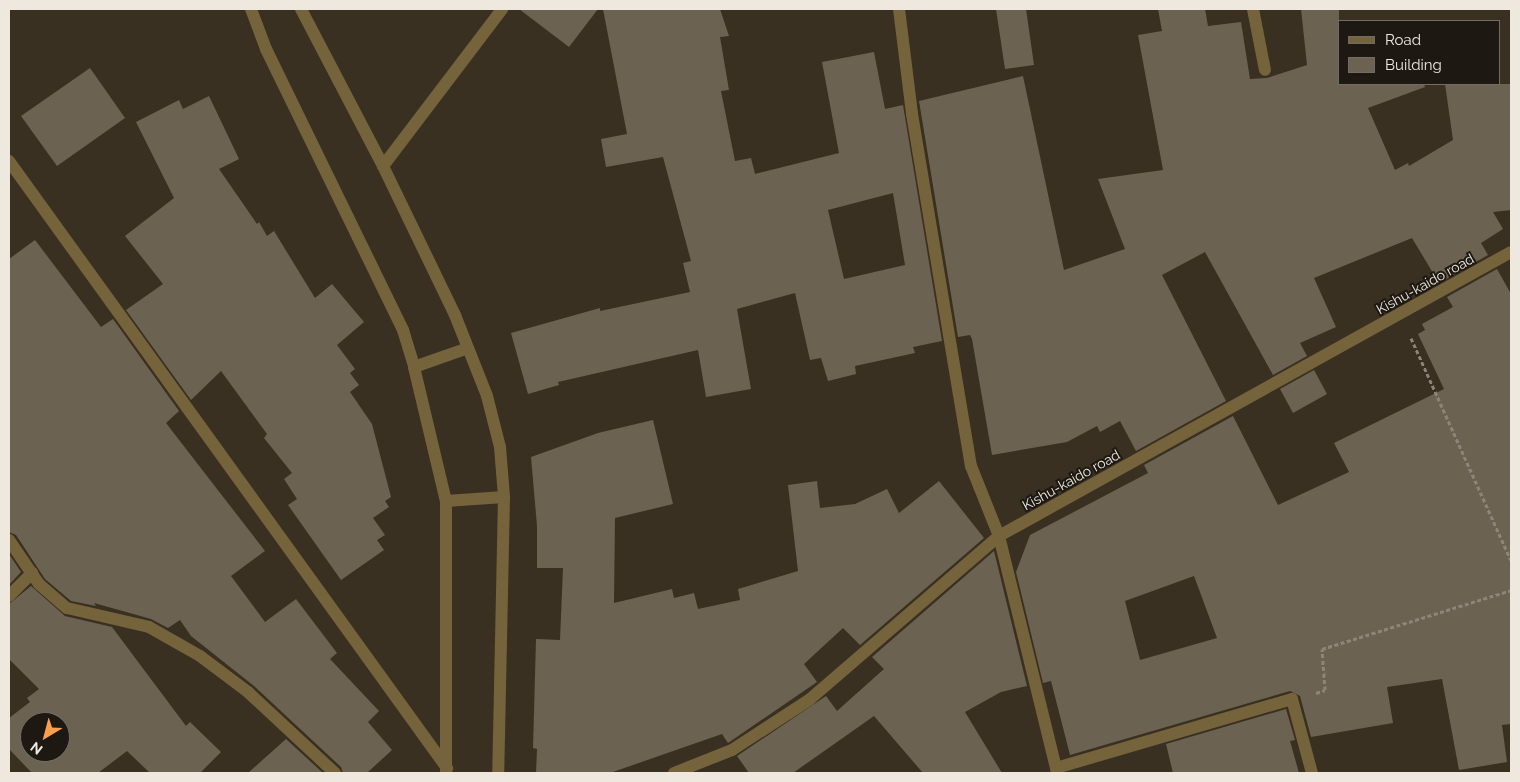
<!DOCTYPE html>
<style>
body{margin:0}
#map{position:relative;width:1520px;height:782px;overflow:hidden;background:#393021;font-family:Raleway,sans-serif}
div>[style]{position:absolute}
.building>*{inset:0;background:#6c6252}
.path>*{height:3px;margin-top:-1.5px;transform-origin:0;background:repeating-linear-gradient(90deg,#8d8579 0 4px,transparent 0 6.5px)}
.minor>*{height:12px;margin:-6px;padding:0 6px;transform-origin:6px;border-radius:6px;background:#75633c}
span{translate:-50% -50%;white-space:nowrap;text-align:center;line-height:1.15;-webkit-text-stroke:4px #1d1912;paint-order:stroke}
.street-label{font-size:14px;color:#eee8df}
.frame{position:absolute;inset:0;border:10px solid #eee8df;pointer-events:none}
.legend{position:absolute;left:1338px;top:20px;width:162px;height:65px;box-sizing:border-box;background:#1d1912;border:1px solid #716c64;margin:0;padding:6px 9px;list-style:none;font-size:15px;color:#eee8df}
.legend li{display:flex;align-items:center;gap:10px;height:25px}
.legend b{width:25px;border:1px solid #716c64}
.north{position:absolute;left:20px;top:712px;width:50px;height:50px;box-sizing:border-box;background:#1d1912;border:1px solid #716c64;border-radius:50%;rotate:217deg;font-size:14px;font-weight:700;line-height:20px;text-align:center;color:#eee8df}
.north::after{content:'';display:block;margin:auto;width:18px;height:22px;background:#fa9f4e;clip-path:polygon(50% 0,100% 100%,50% 72%,0 100%)}
</style>
<div id="map">
<div class="building">
<div style="clip-path:polygon(519px 9px,598px 9px,569px 47px)"></div>
<div style="clip-path:polygon(evenodd,603px 9px,720px 9px,729px 36px,720px 37px,729px 90px,721px 91px,735px 161px,751px 158px,755px 174px,839px 153px,822px 62px,874px 52px,885px 109px,903px 105px,942px 341px,913px 347px,915px 353px,855px 366px,856px 374px,828px 381px,821px 358px,810px 360px,795px 293px,737px 309px,751px 389px,706px 397px,698px 350px,558px 382px,559px 385px,528px 394px,511px 333px,600px 308px,600px 311px,690px 292px,683px 263px,691px 261px,663px 157px,606px 167px,601px 139px,627px 134px,603px 9px,893px 193px,905px 265px,844px 279px,828px 210px,893px 193px)"></div>
<div style="clip-path:polygon(996px 9px,1026px 9px,1034px 65px,1005px 69px)"></div>
<div style="clip-path:polygon(1158px 9px,1205px 9px,1208px 26px,1241px 22px,1250px 79px,1267px 78px,1307px 65px,1301px 9px,1339px 9px,1339px 84px,1424px 84px,1425px 87px,1368px 108px,1395px 170px,1408px 163px,1409px 166px,1453px 140px,1445px 84px,1511px 84px,1511px 210px,1493px 212px,1503px 229px,1481px 243px,1488px 255px,1439px 283px,1412px 238px,1314px 278px,1336px 327px,1300px 343px,1307px 356px,1273px 375px,1205px 252px,1162px 275px,1226px 401px,1136px 451px,1120px 421px,1100px 432px,1097px 426px,1067px 442px,992px 455px,972px 339px,970px 335px,958px 337px,919px 101px,1023px 76px,1064px 270px,1125px 249px,1098px 179px,1163px 170px,1138px 35px,1162px 31px)"></div>
<div style="clip-path:polygon(90px 68px,125px 118px,57px 166px,21px 116px)"></div>
<div style="clip-path:polygon(209px 96px,239px 159px,219px 169px,257px 224px,259px 222px,267px 236px,274px 231px,315px 298px,332px 284px,364px 322px,337px 345px,355px 369px,350px 373px,359px 385px,350px 392px,372px 424px,391px 497px,385px 501px,389px 507px,373px 518px,385px 535px,377px 540px,384px 550px,341px 580px,288px 505px,297px 499px,284px 479px,292px 473px,264px 438px,267px 434px,221px 371px,191px 400px,126px 310px,163px 284px,125px 236px,174px 198px,136px 122px,179px 100px,183px 109px)"></div>
<div style="clip-path:polygon(35px 240px,101px 327px,113px 319px,179px 411px,166px 423px,265px 551px,231px 576px,265px 622px,296px 599px,337px 653px,330px 659px,379px 711px,368px 722px,392px 750px,367px 773px,343px 773px,341px 767px,254px 686px,191px 636px,180px 620px,168px 628px,151px 619px,94px 603px,96px 606px,71px 601px,45px 579px,16px 535px,9px 532px,9px 259px)"></div>
<div style="clip-path:polygon(evenodd,1497px 269px,1511px 294px,1511px 724px,1502px 725px,1507px 762px,1459px 770px,1442px 679px,1387px 687px,1393px 723px,1311px 737px,1300px 696px,1290px 691px,1070px 755px,1051px 681px,1043px 683px,1016px 572px,1030px 535px,1148px 473px,1144px 465px,1233px 416px,1278px 505px,1349px 472px,1334px 443px,1444px 389px,1418px 334px,1425px 330px,1422px 324px,1453px 307px,1447px 297px,1497px 269px,1194px 576px,1217px 638px,1140px 660px,1125px 601px,1194px 576px)"></div>
<div style="clip-path:polygon(1314px 370px,1327px 394px,1293px 413px,1280px 389px)"></div>
<div style="clip-path:polygon(653px 420px,673px 504px,615px 518px,614px 603px,672px 589px,674px 598px,694px 593px,698px 609px,740px 600px,738px 589px,798px 571px,788px 485px,817px 481px,820px 508px,855px 504px,887px 489px,899px 513px,939px 481px,984px 538px,860px 645px,843px 628px,804px 664px,817px 682px,728px 743px,722px 734px,610px 773px,536px 773px,537px 749px,533px 748px,536px 639px,560px 640px,563px 568px,537px 568px,537px 526px,531px 457px,598px 433px)"></div>
<div style="clip-path:polygon(994px 551px,1027px 686px,1001px 692px,965px 712px,1002px 773px,923px 773px,874px 716px,793px 773px,749px 773px,737px 756px,826px 696px,837px 711px,884px 669px,872px 657px)"></div>
<div style="clip-path:polygon(9px 554px,21px 572px,9px 585px)"></div>
<div style="clip-path:polygon(evenodd,31px 586px,65px 616px,112px 627px,186px 726px,190px 722px,221px 752px,200px 773px,150px 773px,127px 751px,98px 773px,32px 773px,9px 749px,9px 718px,30px 702px,27px 698px,39px 689px,9px 659px,9px 604px,31px 586px,30px 722px,60px 722px,60px 752px,30px 752px,30px 722px)"></div>
<div style="clip-path:polygon(1286px 709px,1295px 740px,1290px 741px,1299px 773px,1173px 773px,1166px 744px)"></div>
<div style="clip-path:polygon(286px 739px,323px 773px,248px 773px)"></div>
</div>
<div class="path">
<div style="left:1411px;top:338px;width:243px;rotate:65.8deg"></div>
<div style="left:1316px;top:693px;width:9px;rotate:-18deg"></div>
<div style="left:1325px;top:690px;width:41px;rotate:-94.2deg"></div>
<div style="left:1322px;top:649px;width:198px;rotate:-17.3deg"></div>
</div>
<div class="minor">
<div style="left:251px;top:9px;width:43px;rotate:69.4deg"></div>
<div style="left:266px;top:49px;width:313px;rotate:64deg"></div>
<div style="left:403px;top:330px;width:39px;rotate:73deg"></div>
<div style="left:414px;top:367px;width:138px;rotate:76.6deg"></div>
<div style="left:446px;top:501px;width:272px;rotate:90deg"></div>
<div style="left:301px;top:9px;width:177px;rotate:62.4deg"></div>
<div style="left:383px;top:166px;width:165px;rotate:64.2deg"></div>
<div style="left:455px;top:315px;width:87px;rotate:68.4deg"></div>
<div style="left:487px;top:396px;width:53px;rotate:75.7deg"></div>
<div style="left:500px;top:447px;width:50px;rotate:85.4deg"></div>
<div style="left:504px;top:497px;width:276px;rotate:91.2deg"></div>
<div style="left:899px;top:9px;width:106px;rotate:82.9deg"></div>
<div style="left:912px;top:114px;width:357px;rotate:80.5deg"></div>
<div style="left:971px;top:466px;width:75px;rotate:68.2deg"></div>
<div style="left:999px;top:536px;width:244px;rotate:76.2deg"></div>
<div style="left:1253px;top:9px;width:62px;rotate:78.9deg"></div>
<div style="left:9px;top:161px;width:749px;rotate:54.19deg"></div>
<div style="left:383px;top:166px;width:197px;rotate:-52.8deg"></div>
<div style="left:414px;top:367px;width:57px;rotate:-19.4deg"></div>
<div style="left:446px;top:501px;width:58px;rotate:-3.9deg"></div>
<div style="left:9px;top:540px;width:53px;rotate:55.7deg"></div>
<div style="left:39px;top:584px;width:37px;rotate:41deg"></div>
<div style="left:67px;top:608px;width:84px;rotate:13deg"></div>
<div style="left:149px;top:627px;width:59px;rotate:29.6deg"></div>
<div style="left:200px;top:656px;width:60px;rotate:36.9deg"></div>
<div style="left:248px;top:692px;width:119px;rotate:43deg"></div>
<div style="left:9px;top:596px;width:33px;rotate:-45deg"></div>
<div style="left:1056px;top:768px;width:246px;rotate:-16.3deg"></div>
<div style="left:1292px;top:699px;width:77px;rotate:74.9deg"></div>
<div style="left:674px;top:773px;width:62px;rotate:-21.6deg"></div>
<div style="left:732px;top:750px;width:92px;rotate:-33deg"></div>
<div style="left:809px;top:700px;width:251px;rotate:-40.8deg"></div>
<div style="left:999px;top:536px;width:585px;rotate:-29.02deg"></div>
</div>
<div class="street-label">
<span style="left:1425px;top:284px;rotate:-29deg">Kishu-kaido road</span>
<span style="left:1071px;top:480px;rotate:-29deg">Kishu-kaido road</span>
</div>
<div class="frame"></div>
<ul class="legend">
<li><b style="height:6px;background:#75633c"></b>Road</li>
<li><b style="height:14px;background:#6c6252"></b>Building</li>
</ul>
<div class="north">N</div>
</div>
